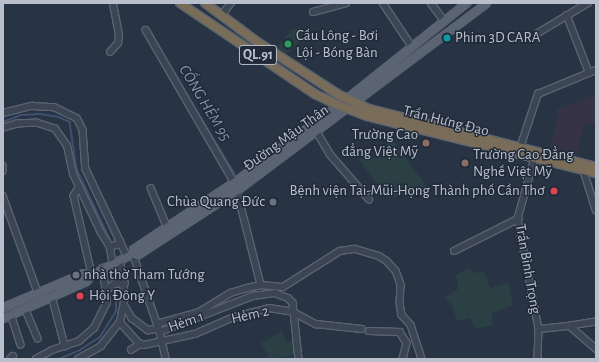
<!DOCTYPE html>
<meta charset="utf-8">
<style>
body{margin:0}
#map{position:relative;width:599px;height:362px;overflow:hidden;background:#283343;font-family:"Alegreya Sans",sans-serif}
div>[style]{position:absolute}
.medical>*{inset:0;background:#363444}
.green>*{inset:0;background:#2a4044}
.stream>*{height:1.5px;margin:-0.75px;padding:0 0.75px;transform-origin:0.75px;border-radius:0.75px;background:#3e506c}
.roads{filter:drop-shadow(1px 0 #5a6370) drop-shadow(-1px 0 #5a6370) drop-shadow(0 1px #5a6370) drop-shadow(0 -1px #5a6370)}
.minor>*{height:5.5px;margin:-2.75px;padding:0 2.75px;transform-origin:2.75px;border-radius:2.75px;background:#3c4553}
.major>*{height:7px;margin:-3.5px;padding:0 3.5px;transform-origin:3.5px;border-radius:3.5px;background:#5a6473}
.highway>*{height:8px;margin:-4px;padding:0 4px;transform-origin:4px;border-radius:4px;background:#796d59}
.dots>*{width:11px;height:11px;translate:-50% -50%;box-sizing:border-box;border:2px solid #212a38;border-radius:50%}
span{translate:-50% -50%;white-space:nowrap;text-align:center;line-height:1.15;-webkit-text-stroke:3px #212a38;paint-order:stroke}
.shield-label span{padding:1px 3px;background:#212a38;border:1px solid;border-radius:3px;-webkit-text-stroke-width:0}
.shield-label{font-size:14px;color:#b9c0cc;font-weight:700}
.poi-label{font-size:15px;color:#b9c0cc}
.left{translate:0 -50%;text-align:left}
.right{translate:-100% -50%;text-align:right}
.street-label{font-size:15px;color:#b9c0cc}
.water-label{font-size:16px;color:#8196b2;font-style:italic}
.frame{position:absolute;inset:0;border:4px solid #b9c0cc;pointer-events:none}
</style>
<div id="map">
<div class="medical">
<div style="clip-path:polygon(596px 95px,596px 125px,585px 123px,577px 156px,550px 150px,558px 116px,556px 109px)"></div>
</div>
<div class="green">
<div style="clip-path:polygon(300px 28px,301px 40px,285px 56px,276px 49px,291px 30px)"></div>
<div style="clip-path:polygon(389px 135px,430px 191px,388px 198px,358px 159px,384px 157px)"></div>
<div style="clip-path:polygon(469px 268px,474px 273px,484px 271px,490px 288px,508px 283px,513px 305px,492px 314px,493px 325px,476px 329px,469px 318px,457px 321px,452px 305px,444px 298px,458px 289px,456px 275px)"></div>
<div style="clip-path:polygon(282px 331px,286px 342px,293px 341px,295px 355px,270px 359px,261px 343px)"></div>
</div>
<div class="stream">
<div style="left:176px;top:76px;width:114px;rotate:59deg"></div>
<div style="left:3px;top:122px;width:19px;rotate:-21deg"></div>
<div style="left:21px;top:115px;width:19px;rotate:-3deg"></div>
<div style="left:40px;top:114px;width:19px;rotate:9deg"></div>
<div style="left:59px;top:117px;width:12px;rotate:24deg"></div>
<div style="left:70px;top:122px;width:48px;rotate:81.5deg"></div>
<div style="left:77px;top:169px;width:77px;rotate:64.8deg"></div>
<div style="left:59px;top:359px;width:23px;rotate:-23deg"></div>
<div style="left:80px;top:350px;width:24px;rotate:-33deg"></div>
<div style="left:100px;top:337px;width:31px;rotate:-58deg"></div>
<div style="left:116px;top:311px;width:20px;rotate:-90deg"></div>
</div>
<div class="roads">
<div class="minor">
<div style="left:383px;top:3px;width:50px;rotate:56.3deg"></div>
<div style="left:431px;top:3px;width:21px;rotate:53deg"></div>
<div style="left:313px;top:12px;width:34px;rotate:-15deg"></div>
<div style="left:222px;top:15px;width:15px;rotate:-53deg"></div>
<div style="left:567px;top:15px;width:61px;rotate:68.9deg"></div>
<div style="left:146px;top:30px;width:176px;rotate:59.9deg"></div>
<div style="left:538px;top:33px;width:58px;rotate:-31deg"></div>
<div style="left:110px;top:52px;width:12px;rotate:-48deg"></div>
<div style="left:118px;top:43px;width:8px;rotate:-83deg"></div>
<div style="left:119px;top:35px;width:33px;rotate:-101deg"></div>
<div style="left:3px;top:113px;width:30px;rotate:-14deg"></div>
<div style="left:32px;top:106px;width:22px;rotate:3deg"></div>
<div style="left:54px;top:107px;width:25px;rotate:26deg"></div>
<div style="left:77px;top:118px;width:13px;rotate:63deg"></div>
<div style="left:83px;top:130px;width:39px;rotate:86deg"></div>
<div style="left:86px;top:169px;width:80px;rotate:64.7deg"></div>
<div style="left:120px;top:241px;width:4px;rotate:117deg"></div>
<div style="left:118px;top:245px;width:8px;rotate:166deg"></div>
<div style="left:110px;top:247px;width:17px;rotate:-123deg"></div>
<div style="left:101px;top:233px;width:65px;rotate:-115.4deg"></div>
<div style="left:73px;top:174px;width:29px;rotate:-102deg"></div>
<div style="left:67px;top:146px;width:21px;rotate:-125deg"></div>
<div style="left:55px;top:129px;width:19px;rotate:-162deg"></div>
<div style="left:37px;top:123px;width:20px;rotate:177deg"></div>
<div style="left:17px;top:124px;width:15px;rotate:164deg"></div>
<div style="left:317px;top:132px;width:26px;rotate:59deg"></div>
<div style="left:330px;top:154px;width:60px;rotate:49.1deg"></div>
<div style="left:520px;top:148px;width:57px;rotate:-71.6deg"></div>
<div style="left:538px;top:94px;width:63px;rotate:-22.5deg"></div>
<div style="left:535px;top:158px;width:63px;rotate:105.6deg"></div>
<div style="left:518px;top:219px;width:112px;rotate:79.2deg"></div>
<div style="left:539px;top:329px;width:30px;rotate:92deg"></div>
<div style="left:3px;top:166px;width:5px;rotate:90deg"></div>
<div style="left:584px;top:171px;width:41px;rotate:72.9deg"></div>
<div style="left:79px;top:188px;width:9px;rotate:122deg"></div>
<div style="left:74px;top:196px;width:80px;rotate:77deg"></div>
<div style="left:151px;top:188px;width:41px;rotate:67.2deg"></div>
<div style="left:237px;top:190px;width:98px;rotate:75.8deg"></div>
<div style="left:3px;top:196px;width:102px;rotate:70deg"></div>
<div style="left:120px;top:241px;width:17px;rotate:65deg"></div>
<div style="left:110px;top:247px;width:16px;rotate:79deg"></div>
<div style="left:454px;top:251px;width:72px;rotate:-26.6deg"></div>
<div style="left:133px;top:253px;width:83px;rotate:71.1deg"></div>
<div style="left:160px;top:332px;width:28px;rotate:77deg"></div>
<div style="left:107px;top:290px;width:9px;rotate:-41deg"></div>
<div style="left:114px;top:284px;width:11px;rotate:-5deg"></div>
<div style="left:52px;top:296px;width:52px;rotate:75.4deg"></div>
<div style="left:125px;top:306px;width:14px;rotate:60deg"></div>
<div style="left:132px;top:318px;width:20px;rotate:37deg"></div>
<div style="left:148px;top:330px;width:10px;rotate:-6deg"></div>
<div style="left:25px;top:308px;width:33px;rotate:67deg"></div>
<div style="left:11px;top:314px;width:32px;rotate:72deg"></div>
<div style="left:120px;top:322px;width:30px;rotate:48deg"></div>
<div style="left:140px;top:344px;width:4px;rotate:14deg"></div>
<div style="left:144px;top:345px;width:52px;rotate:-12.2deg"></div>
<div style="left:195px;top:334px;width:43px;rotate:-23.6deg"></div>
<div style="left:234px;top:317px;width:36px;rotate:-14deg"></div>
<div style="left:269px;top:308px;width:24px;rotate:9deg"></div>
<div style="left:293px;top:312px;width:26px;rotate:28deg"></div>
<div style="left:316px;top:324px;width:46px;rotate:6.2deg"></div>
<div style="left:596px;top:322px;width:26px;rotate:171deg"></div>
<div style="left:570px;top:326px;width:35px;rotate:41deg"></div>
<div style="left:157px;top:324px;width:44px;rotate:-15.9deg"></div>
<div style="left:199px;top:312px;width:37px;rotate:-31deg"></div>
<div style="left:231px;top:293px;width:17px;rotate:-17deg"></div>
<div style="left:247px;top:288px;width:14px;rotate:-12deg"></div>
<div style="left:261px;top:285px;width:22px;rotate:5deg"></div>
<div style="left:283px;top:287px;width:67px;rotate:-32.3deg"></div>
<div style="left:340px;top:251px;width:15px;rotate:-8deg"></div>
<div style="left:355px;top:249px;width:25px;rotate:16deg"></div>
<div style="left:379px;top:256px;width:9px;rotate:32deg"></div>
<div style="left:387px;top:261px;width:13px;rotate:48deg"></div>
<div style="left:396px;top:271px;width:15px;rotate:70deg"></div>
<div style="left:401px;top:285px;width:18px;rotate:93deg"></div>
<div style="left:400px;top:303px;width:12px;rotate:81deg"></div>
<div style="left:402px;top:315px;width:13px;rotate:48deg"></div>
<div style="left:411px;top:325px;width:36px;rotate:72deg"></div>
<div style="left:539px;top:329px;width:31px;rotate:-6deg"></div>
<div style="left:369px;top:331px;width:31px;rotate:2deg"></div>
<div style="left:400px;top:332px;width:13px;rotate:58deg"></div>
<div style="left:407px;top:343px;width:16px;rotate:104deg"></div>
<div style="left:160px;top:332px;width:100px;rotate:-21.2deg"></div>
<div style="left:253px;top:296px;width:22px;rotate:-8deg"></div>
<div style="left:275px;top:293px;width:14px;rotate:21deg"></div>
<div style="left:288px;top:298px;width:7px;rotate:45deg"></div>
<div style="left:293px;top:303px;width:56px;rotate:83.9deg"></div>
<div style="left:131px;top:350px;width:11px;rotate:-34deg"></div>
<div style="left:10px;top:359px;width:4px;rotate:-45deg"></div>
<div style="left:36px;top:359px;width:18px;rotate:-29deg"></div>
<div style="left:52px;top:350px;width:28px;rotate:-18deg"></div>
<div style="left:79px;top:341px;width:20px;rotate:-41deg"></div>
<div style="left:94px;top:328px;width:28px;rotate:-63deg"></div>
<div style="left:107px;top:303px;width:35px;rotate:-97deg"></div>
<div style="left:78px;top:359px;width:26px;rotate:-29deg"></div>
<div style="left:101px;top:346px;width:31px;rotate:-52deg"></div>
<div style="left:120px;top:322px;width:25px;rotate:-79deg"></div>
<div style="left:125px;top:297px;width:37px;rotate:-98deg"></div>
</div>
<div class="major">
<div style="left:133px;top:253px;width:4px;rotate:-90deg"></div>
<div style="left:133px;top:249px;width:121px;rotate:-33.6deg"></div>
<div style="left:234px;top:182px;width:129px;rotate:-36.5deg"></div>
<div style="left:338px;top:105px;width:164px;rotate:-38.6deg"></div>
<div style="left:3px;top:307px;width:87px;rotate:-23deg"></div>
<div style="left:83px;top:273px;width:9px;rotate:6deg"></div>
<div style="left:3px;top:318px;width:91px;rotate:-24deg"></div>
<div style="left:86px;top:281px;width:9px;rotate:-49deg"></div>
<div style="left:92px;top:274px;width:46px;rotate:-27.1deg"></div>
<div style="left:133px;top:253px;width:4px;rotate:27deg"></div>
<div style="left:137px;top:255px;width:119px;rotate:-33deg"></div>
<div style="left:237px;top:190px;width:311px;rotate:-36.9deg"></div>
</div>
<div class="highway">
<div style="left:180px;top:3px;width:163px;rotate:34deg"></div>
<div style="left:315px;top:94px;width:25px;rotate:26deg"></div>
<div style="left:338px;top:105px;width:31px;rotate:21deg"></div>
<div style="left:367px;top:116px;width:236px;rotate:14deg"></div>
<div style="left:205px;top:3px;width:64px;rotate:36.7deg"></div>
<div style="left:256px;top:41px;width:99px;rotate:33deg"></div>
<div style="left:339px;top:95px;width:33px;rotate:25deg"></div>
<div style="left:369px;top:109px;width:234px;rotate:14.3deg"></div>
</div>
</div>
<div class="dots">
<div style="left:447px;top:38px;background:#0f9aa8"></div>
<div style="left:288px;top:44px;background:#2e9e5b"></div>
<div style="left:426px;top:143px;background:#8d6e63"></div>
<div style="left:465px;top:163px;background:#8d6e63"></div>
<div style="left:554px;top:191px;background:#e0444e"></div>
<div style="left:273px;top:202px;background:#6b7280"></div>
<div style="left:76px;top:275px;background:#6b7280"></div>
<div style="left:80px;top:296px;background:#e0444e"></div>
</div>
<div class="shield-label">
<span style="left:258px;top:55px">QL.91</span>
</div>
<div class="poi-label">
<span class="left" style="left:296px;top:44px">Cầu Lông - Bơi<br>Lội - Bóng Bàn</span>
<span class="left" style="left:455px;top:38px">Phim 3D CARA</span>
<span class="right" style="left:418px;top:143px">Trường Cao<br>đẳng Việt Mỹ</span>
<span class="left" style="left:473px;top:163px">Trường Cao Đẳng<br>Nghề Việt Mỹ</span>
<span class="right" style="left:545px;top:191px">Bệnh viện Tai-Mũi-Họng Thành phố Cần Thơ</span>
<span class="right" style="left:265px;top:202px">Chùa Quang Đức</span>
<span class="left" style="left:84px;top:275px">nhà thờ Tham Tướng</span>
<span class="left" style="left:89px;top:296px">Hội Đông Y</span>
</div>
<div class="street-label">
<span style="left:446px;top:121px;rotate:14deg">Trần Hưng Đạo</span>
<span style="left:286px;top:138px;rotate:-36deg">Đường Mậu Thân</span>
<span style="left:528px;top:269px;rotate:80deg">Trần Bình Trọng</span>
<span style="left:250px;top:315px;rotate:-13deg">Hẻm 2</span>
<span style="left:186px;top:322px;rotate:-19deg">Hẻm 1</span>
</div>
<div class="water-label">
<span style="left:205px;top:103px;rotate:59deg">CỐNG HẺM 95</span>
</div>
<div class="frame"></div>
</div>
